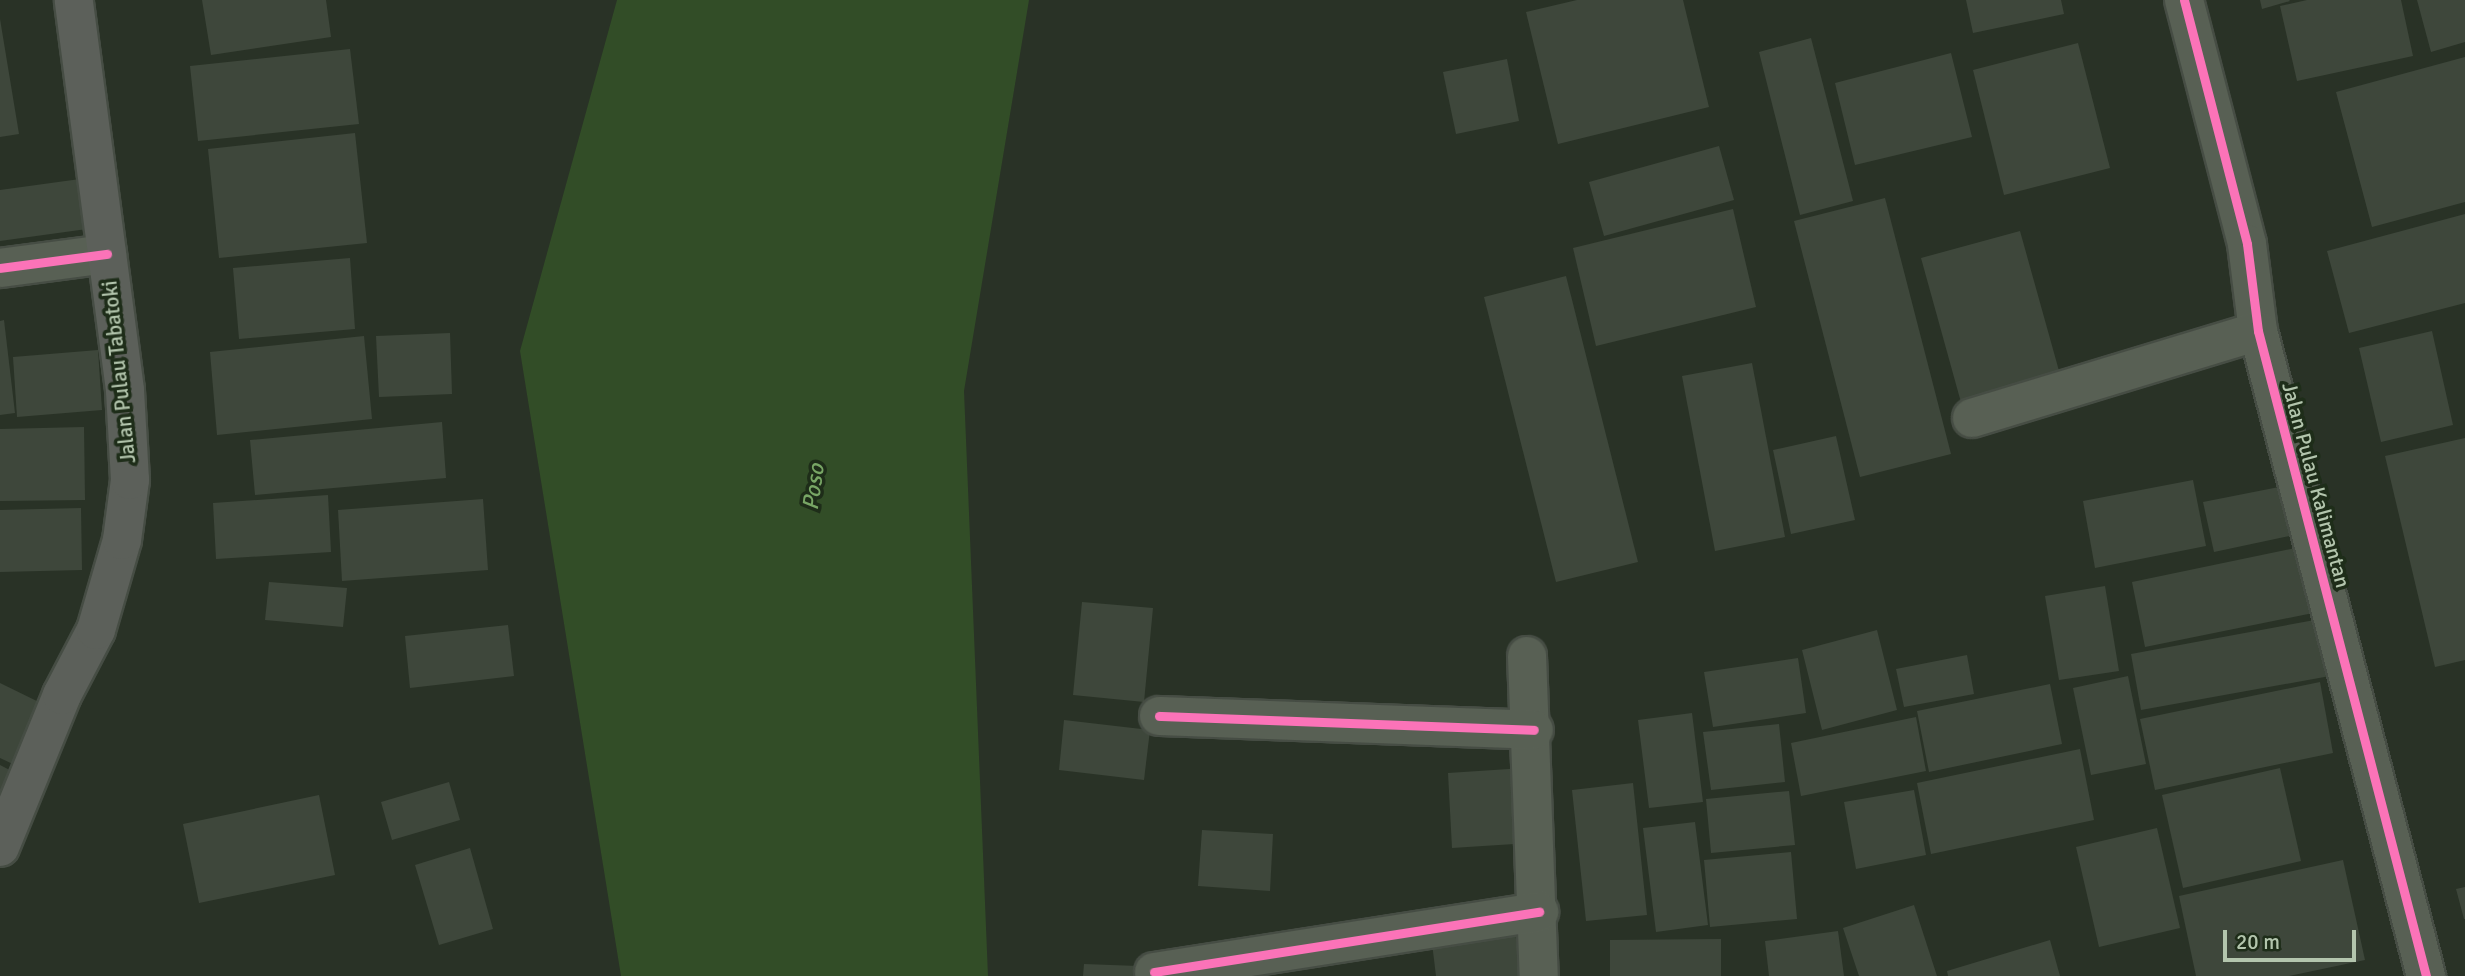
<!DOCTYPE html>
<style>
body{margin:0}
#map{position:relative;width:2465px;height:976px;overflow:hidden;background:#293226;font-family:Signika,sans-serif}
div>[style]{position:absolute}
.water>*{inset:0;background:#324d27}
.building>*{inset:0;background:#3e473b}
.roads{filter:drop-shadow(2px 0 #464d44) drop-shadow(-2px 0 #464d44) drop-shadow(0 2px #464d44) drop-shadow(0 -2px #464d44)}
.minor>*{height:38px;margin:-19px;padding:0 19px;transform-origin:19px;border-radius:19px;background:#586054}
.highway>*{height:38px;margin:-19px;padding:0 19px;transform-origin:19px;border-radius:19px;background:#5c605a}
.cycleway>*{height:9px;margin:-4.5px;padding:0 4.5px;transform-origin:4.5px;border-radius:4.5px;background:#fb73b8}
span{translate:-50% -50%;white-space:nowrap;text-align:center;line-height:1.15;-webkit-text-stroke:7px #1e2d19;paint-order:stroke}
.street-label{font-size:21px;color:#b3c5ad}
.water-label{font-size:23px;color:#78a665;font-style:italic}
.scale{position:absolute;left:2223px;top:930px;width:133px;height:32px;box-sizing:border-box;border:4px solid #b3c5ad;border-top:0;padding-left:9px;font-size:21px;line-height:24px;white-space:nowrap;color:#b3c5ad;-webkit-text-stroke:5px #1e2d19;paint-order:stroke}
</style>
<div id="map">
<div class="water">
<div style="clip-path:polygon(617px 0,1029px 0,964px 391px,988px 976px,621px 976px,520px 351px)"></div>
</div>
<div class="building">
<div style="clip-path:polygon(202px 0,326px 0,331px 37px,211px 55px)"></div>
<div style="clip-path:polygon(1577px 0,1683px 0,1709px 107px,1558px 144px,1526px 12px)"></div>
<div style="clip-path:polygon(1966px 0,2061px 0,2064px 14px,1973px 33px)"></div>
<div style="clip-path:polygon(2260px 0,2289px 0,2290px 1px,2262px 9px)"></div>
<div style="clip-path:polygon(2307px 0,2401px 0,2413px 56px,2297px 81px,2280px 6px)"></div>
<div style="clip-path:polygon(2417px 0,2465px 0,2465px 42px,2431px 52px)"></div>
<div style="clip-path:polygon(0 19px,19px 134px,0 137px)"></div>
<div style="clip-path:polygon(1811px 38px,1853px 201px,1800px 215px,1759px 52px)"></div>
<div style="clip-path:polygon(2078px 43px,2110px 168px,2004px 195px,1973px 70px)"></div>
<div style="clip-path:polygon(350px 49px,359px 124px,198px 141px,190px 66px)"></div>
<div style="clip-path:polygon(1951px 53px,1972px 137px,1855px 165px,1835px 83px)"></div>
<div style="clip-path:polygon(2465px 57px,2465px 202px,2372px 227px,2336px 92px)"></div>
<div style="clip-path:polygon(1507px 59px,1519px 121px,1456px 134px,1443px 72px)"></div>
<div style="clip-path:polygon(355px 133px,367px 243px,219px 258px,208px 149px)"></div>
<div style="clip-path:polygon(1719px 146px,1734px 200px,1604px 236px,1589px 182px)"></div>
<div style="clip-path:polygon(80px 179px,87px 229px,0 241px,0 190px)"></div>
<div style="clip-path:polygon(1885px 198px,1951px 454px,1860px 477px,1794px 221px)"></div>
<div style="clip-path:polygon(1733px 209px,1756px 307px,1596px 346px,1573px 248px)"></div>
<div style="clip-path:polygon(2465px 214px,2465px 303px,2349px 333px,2327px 251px)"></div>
<div style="clip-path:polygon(2020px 231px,2061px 378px,1962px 406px,1921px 258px)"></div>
<div style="clip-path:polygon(350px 258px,355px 329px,239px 339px,233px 268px)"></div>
<div style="clip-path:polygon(1566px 276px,1638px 562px,1556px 582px,1484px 297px)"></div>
<div style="clip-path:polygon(4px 320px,15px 413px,0 415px,0 321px)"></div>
<div style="clip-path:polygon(2432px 331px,2453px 425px,2381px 442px,2359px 348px)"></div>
<div style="clip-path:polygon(450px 333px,452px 394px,379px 397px,376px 336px)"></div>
<div style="clip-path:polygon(364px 336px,372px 419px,217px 435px,210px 352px)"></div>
<div style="clip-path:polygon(98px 350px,102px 410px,17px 417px,13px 357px)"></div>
<div style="clip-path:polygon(1752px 363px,1785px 537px,1715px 551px,1682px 376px)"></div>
<div style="clip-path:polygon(442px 422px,446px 478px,255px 495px,250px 440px)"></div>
<div style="clip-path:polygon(84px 427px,85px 500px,0 501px,0 429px)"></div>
<div style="clip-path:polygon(1836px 436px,1855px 520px,1791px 534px,1773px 450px)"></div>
<div style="clip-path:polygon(2465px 438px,2465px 660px,2435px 667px,2385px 456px)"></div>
<div style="clip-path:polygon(2193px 480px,2206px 546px,2095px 568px,2083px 501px)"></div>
<div style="clip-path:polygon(2284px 486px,2294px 535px,2214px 552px,2203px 502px)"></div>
<div style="clip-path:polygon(328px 495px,331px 552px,216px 559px,213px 503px)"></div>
<div style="clip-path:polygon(483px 499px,488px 570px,342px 581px,338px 510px)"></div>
<div style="clip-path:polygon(81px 508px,82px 570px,0 572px,0 510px)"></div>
<div style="clip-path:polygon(2310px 545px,2323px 611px,2145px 647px,2132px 582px)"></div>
<div style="clip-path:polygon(269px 582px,347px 588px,343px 627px,265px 620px)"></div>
<div style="clip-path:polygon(2105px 586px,2119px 671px,2059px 680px,2045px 596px)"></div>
<div style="clip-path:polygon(1082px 602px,1153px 608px,1144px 702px,1073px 695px)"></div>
<div style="clip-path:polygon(2320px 619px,2330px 676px,2141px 710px,2131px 654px)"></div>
<div style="clip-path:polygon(508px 625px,514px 676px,410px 688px,405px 636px)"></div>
<div style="clip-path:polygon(1877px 630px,1897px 710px,1822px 730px,1802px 650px)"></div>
<div style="clip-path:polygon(1967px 655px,1974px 694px,1904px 707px,1896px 669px)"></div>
<div style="clip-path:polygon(1798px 658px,1806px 713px,1713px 727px,1704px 672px)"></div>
<div style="clip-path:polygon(2128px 676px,2146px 764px,2091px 775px,2073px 688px)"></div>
<div style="clip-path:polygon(2320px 682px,2333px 753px,2155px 790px,2140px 719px)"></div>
<div style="clip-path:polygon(0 683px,47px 706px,17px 766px,0 758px)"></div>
<div style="clip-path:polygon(2050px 684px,2062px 744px,1929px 772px,1917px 711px)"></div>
<div style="clip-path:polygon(1692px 713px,1703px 802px,1649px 808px,1638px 720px)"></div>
<div style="clip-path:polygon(1916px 717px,1926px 771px,1801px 796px,1791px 743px)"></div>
<div style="clip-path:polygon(1064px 720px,1150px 730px,1144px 780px,1059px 770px)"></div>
<div style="clip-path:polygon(1779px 724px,1785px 782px,1711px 790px,1703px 732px)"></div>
<div style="clip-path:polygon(2080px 749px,2094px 820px,1931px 854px,1917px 783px)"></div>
<div style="clip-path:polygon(0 765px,29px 780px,0 818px)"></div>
<div style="clip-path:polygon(1524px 768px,1528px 843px,1452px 848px,1448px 773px)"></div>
<div style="clip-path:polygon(2280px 768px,2301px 861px,2183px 888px,2162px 795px)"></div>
<div style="clip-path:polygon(449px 782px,460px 820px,392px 840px,381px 802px)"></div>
<div style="clip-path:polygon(1633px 783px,1647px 915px,1586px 921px,1572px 790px)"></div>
<div style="clip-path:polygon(1914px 790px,1926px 855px,1856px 869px,1844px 802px)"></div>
<div style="clip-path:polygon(1789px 791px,1795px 845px,1711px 853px,1706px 799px)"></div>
<div style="clip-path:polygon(319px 795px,335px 875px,199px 903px,183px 824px)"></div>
<div style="clip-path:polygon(1695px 822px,1708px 925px,1656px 932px,1643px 828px)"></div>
<div style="clip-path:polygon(2157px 828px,2180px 928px,2099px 947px,2076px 847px)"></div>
<div style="clip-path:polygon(1202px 830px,1273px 834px,1270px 891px,1198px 886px)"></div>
<div style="clip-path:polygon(470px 848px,493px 929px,439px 945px,415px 865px)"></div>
<div style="clip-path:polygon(1791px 852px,1797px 919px,1710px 927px,1704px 860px)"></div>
<div style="clip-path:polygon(2343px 860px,2365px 960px,2289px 976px,2196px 976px,2179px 896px)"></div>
<div style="clip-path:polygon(2465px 887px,2465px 919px,2464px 919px,2456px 889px)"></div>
<div style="clip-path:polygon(1914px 905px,1937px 976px,1859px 976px,1843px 928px)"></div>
<div style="clip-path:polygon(1514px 924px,1521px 976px,1436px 976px,1431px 935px)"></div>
<div style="clip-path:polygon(1838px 931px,1844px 976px,1769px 976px,1765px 941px)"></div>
<div style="clip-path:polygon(1721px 939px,1721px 976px,1610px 976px,1610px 940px)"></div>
<div style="clip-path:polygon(2050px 940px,2060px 976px,1948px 976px,1947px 971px)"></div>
<div style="clip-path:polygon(1084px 964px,1138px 966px,1137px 976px,1083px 976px)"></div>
</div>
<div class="roads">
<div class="minor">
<div style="left:2184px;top:0;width:252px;rotate:75.5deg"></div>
<div style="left:2247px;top:244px;width:88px;rotate:82.8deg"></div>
<div style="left:2258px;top:331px;width:667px;rotate:75.4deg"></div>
<div style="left:0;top:268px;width:108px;rotate:-7.5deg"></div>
<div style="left:1972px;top:418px;width:299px;rotate:-16.9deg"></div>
<div style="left:1527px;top:656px;width:320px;rotate:87.9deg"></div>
<div style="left:1159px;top:716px;width:375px;rotate:2.1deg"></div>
<div style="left:1154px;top:972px;width:390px;rotate:-8.9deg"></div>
</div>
<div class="highway">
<div style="left:0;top:847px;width:164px;rotate:-67.8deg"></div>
<div style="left:62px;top:695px;width:73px;rotate:-62.4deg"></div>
<div style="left:96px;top:630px;width:94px;rotate:-73.9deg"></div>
<div style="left:122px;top:540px;width:61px;rotate:-82.4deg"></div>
<div style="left:130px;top:480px;width:90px;rotate:-93.2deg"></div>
<div style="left:125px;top:390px;width:393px;rotate:-97.5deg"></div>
</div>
</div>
<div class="cycleway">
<div style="left:2184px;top:0;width:252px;rotate:75.5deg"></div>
<div style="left:2247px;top:244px;width:88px;rotate:82.8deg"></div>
<div style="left:2258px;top:331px;width:667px;rotate:75.4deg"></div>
<div style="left:0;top:268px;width:108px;rotate:-7.5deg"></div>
<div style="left:1159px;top:716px;width:375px;rotate:2.1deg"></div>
<div style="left:1154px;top:972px;width:390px;rotate:-8.9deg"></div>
</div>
<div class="street-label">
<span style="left:119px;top:372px;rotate:-96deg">Jalan Pulau Tabatoki</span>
<span style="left:2316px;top:485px;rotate:75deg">Jalan Pulau Kalimantan</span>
</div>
<div class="water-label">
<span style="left:814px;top:487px;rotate:-82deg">Poso</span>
</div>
<div class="scale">20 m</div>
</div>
